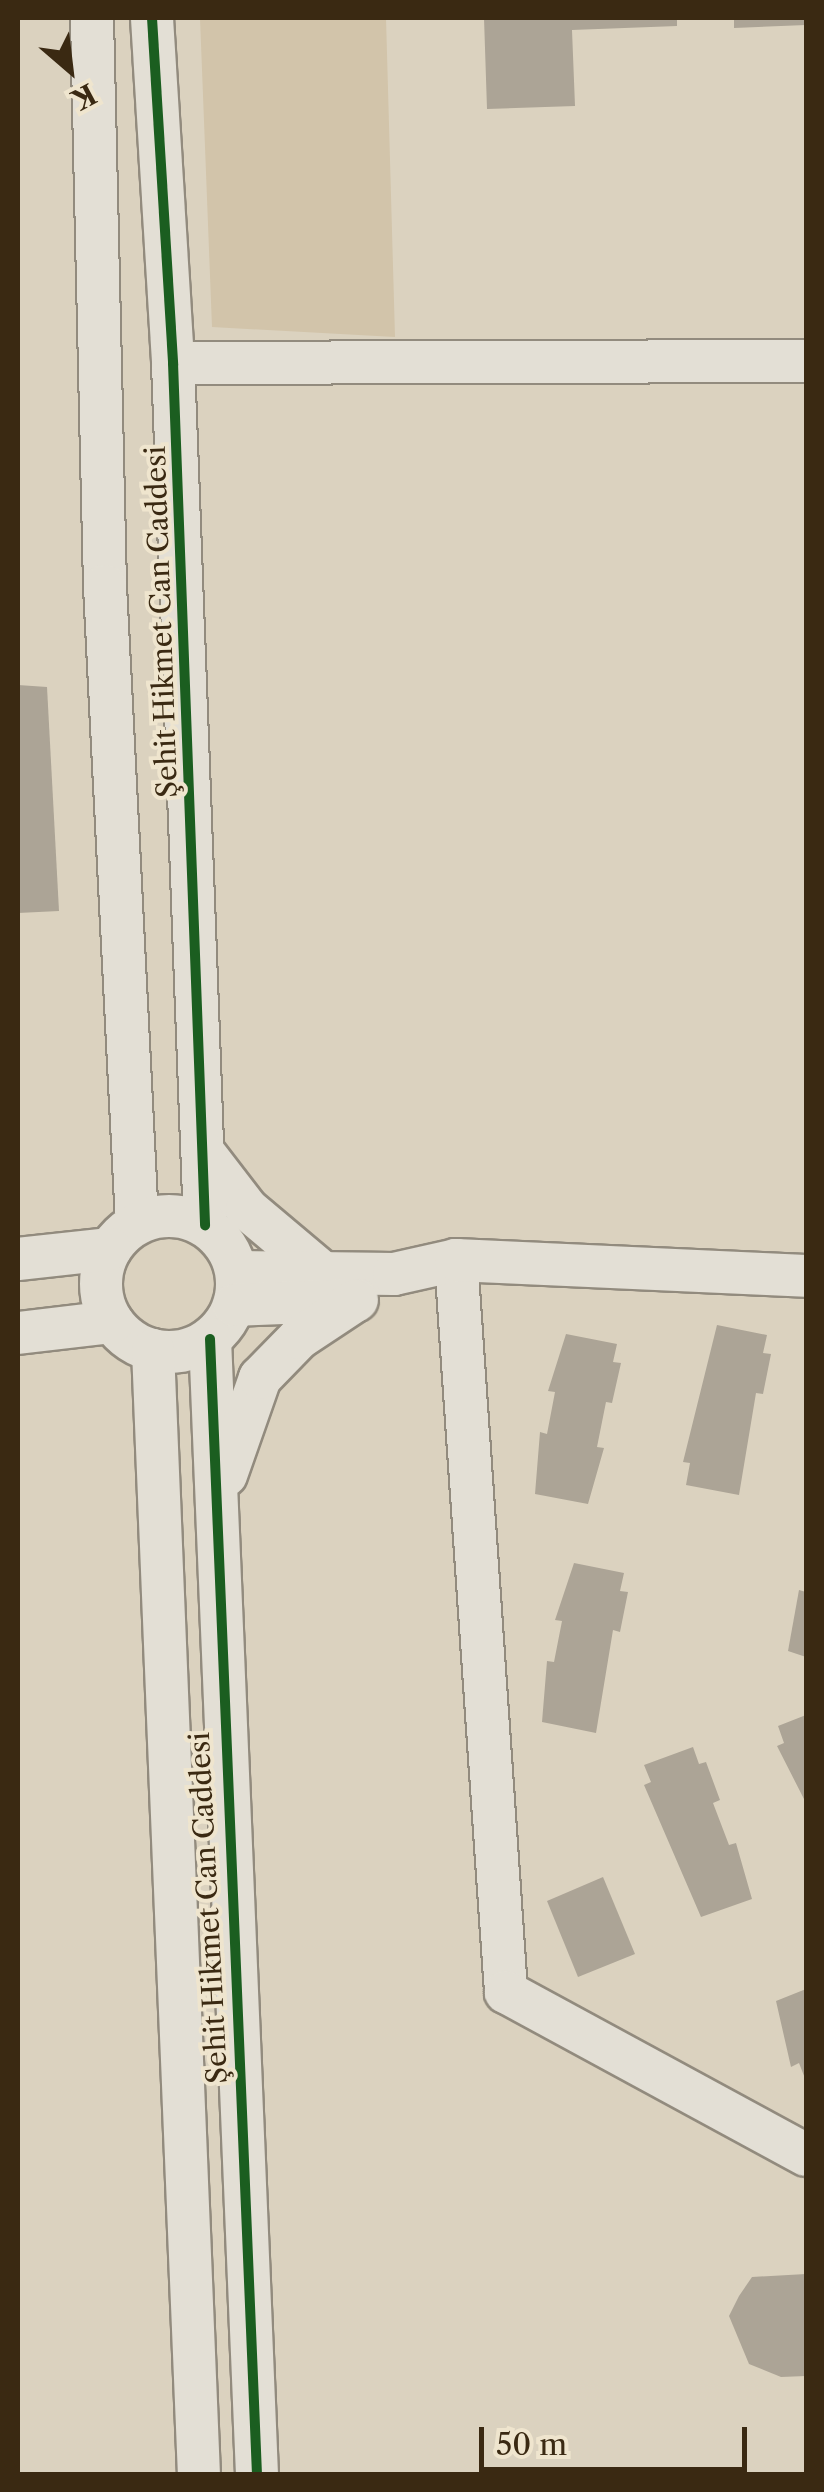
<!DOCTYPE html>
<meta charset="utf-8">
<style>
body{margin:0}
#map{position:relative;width:824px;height:2492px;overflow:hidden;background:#dbd2bf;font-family:"Libre Caslon Text",serif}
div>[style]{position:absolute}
.green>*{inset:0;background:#d2c4aa}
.building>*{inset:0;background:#aca496}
.roads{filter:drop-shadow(2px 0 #928b7e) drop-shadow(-2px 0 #928b7e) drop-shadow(0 2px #928b7e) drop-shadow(0 -2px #928b7e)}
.minor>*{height:42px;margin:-21px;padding:0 21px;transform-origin:21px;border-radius:21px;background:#e3dfd5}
.minor>.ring{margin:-21px;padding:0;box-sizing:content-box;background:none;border:42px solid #e3dfd5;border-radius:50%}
.cycleway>*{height:10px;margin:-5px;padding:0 5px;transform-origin:5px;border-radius:5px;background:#1b5e20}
span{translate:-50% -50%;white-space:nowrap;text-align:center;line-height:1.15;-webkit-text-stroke:8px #efe5ce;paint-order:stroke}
.street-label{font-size:28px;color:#3a2912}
.frame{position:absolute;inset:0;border:20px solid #3a2912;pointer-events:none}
.north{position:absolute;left:20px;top:20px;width:100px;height:100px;-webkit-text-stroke:8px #efe5ce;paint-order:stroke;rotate:152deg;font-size:28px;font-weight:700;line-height:40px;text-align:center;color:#3a2912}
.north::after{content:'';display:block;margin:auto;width:35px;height:45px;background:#3a2912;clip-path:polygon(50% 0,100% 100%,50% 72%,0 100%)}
.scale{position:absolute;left:479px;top:2427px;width:268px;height:45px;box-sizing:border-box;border:5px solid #3a2912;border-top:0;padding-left:12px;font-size:30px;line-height:35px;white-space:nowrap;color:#3a2912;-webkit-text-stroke:8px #efe5ce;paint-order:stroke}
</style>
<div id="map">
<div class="green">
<div style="clip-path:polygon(200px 18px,386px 18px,395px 337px,212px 327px)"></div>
</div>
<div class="building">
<div style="clip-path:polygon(484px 18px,677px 18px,677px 26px,572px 30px,575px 106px,487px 109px)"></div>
<div style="clip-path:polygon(734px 18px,806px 18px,806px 25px,734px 28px)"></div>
<div style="clip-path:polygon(18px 685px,47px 687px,59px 911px,18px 913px)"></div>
<div style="clip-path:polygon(717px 1325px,767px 1335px,763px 1353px,771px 1354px,763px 1394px,756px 1393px,739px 1495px,686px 1485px,690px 1463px,683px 1462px)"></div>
<div style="clip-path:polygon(566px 1334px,617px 1344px,613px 1362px,621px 1363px,612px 1403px,606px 1402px,597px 1447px,604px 1448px,588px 1504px,535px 1494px,540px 1432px,547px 1434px,555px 1392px,548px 1391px)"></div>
<div style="clip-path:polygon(574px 1563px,624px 1573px,620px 1591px,628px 1592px,620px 1632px,613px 1630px,596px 1733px,542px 1722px,547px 1661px,554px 1662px,562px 1621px,555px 1620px)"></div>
<div style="clip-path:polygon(799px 1590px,806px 1592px,806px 1657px,788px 1651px)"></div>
<div style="clip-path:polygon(806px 1715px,806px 1803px,777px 1746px,784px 1743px,778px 1726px)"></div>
<div style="clip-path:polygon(693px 1747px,699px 1764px,706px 1762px,720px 1800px,713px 1803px,729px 1845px,736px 1843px,752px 1899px,701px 1917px,644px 1785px,651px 1782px,644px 1765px)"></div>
<div style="clip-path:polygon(603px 1877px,635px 1954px,578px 1977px,547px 1901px)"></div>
<div style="clip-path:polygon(806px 1989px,806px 2081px,799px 2063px,791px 2067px,776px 2001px)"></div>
<div style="clip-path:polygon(806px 2274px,806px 2376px,781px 2377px,749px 2364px,729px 2316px,739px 2296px,752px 2277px)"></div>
</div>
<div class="roads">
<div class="minor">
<div style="left:92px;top:18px;width:568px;rotate:88.69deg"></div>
<div style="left:105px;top:586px;width:638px;rotate:87.12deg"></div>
<div style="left:152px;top:18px;width:346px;rotate:86.5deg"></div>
<div style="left:173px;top:363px;width:863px;rotate:87.87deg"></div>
<div style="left:173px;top:363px;width:633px;rotate:-0.18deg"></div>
<div style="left:204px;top:1153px;width:71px;rotate:52.5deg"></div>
<div style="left:247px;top:1209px;width:99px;rotate:40.1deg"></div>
<div class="ring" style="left:101px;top:1216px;width:94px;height:94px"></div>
<div style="left:18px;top:1259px;width:93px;rotate:-6.2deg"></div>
<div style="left:456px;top:1260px;width:734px;rotate:86.09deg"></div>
<div style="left:506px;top:1992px;width:341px;rotate:28.5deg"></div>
<div style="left:237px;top:1272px;width:157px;rotate:0.7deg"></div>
<div style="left:394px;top:1274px;width:64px;rotate:-12.7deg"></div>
<div style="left:456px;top:1260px;width:350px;rotate:2.6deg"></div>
<div style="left:234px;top:1305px;width:123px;rotate:-2.3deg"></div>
<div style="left:18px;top:1333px;width:95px;rotate:-6.7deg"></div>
<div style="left:210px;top:1339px;width:1136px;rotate:87.63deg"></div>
<div style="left:153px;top:1350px;width:1125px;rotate:87.66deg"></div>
<div style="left:226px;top:1475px;width:103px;rotate:-70.7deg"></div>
<div style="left:260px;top:1378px;width:56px;rotate:-45.7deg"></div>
<div style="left:299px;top:1338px;width:67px;rotate:-33.5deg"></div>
</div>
</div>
<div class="cycleway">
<div style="left:152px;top:18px;width:346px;rotate:86.5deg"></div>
<div style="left:173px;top:363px;width:863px;rotate:87.87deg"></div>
<div style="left:210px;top:1339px;width:1136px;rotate:87.63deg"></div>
</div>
<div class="street-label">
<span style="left:161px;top:622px;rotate:-92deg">Şehit Hikmet Can Caddesi</span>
<span style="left:208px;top:1908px;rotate:-93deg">Şehit Hikmet Can Caddesi</span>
</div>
<div class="frame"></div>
<div class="north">K</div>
<div class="scale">50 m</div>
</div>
